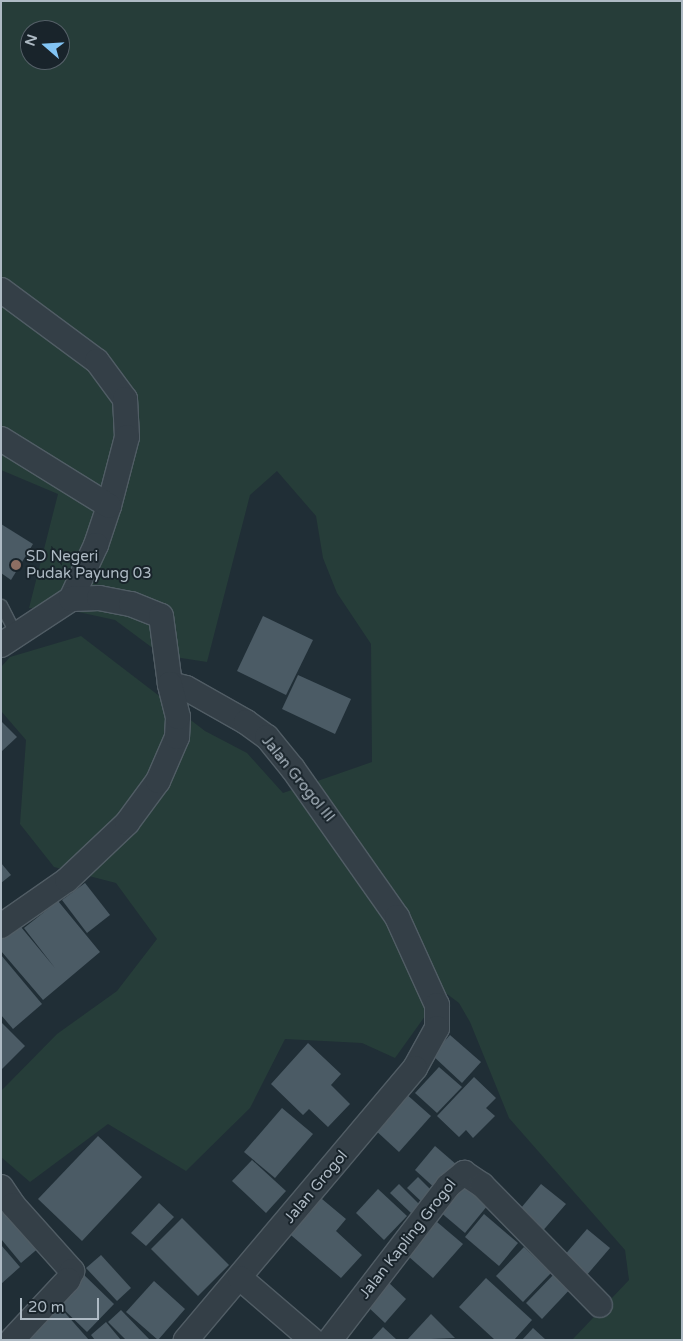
<!DOCTYPE html>
<style>
body{margin:0}
#map{position:relative;width:683px;height:1341px;overflow:hidden;background:#202e36;font-family:"Varela Round",sans-serif}
div>[style]{position:absolute}
.green>*{inset:0;background:#263d39}
.building>*{inset:0;background:#4b5b65}
.roads{filter:drop-shadow(1px 0 #515d65) drop-shadow(-1px 0 #515d65) drop-shadow(0 1px #515d65) drop-shadow(0 -1px #515d65)}
.service>*{height:11px;margin:-5.5px;padding:0 5.5px;transform-origin:5.5px;border-radius:5.5px;background:#343f47}
.minor>*{height:24px;margin:-12px;padding:0 12px;transform-origin:12px;border-radius:12px;background:#343f47}
.dots>*{width:14px;height:14px;translate:-50% -50%;box-sizing:border-box;border:2px solid #19242b;border-radius:50%}
span{translate:-50% -50%;white-space:nowrap;text-align:center;line-height:1.15;-webkit-text-stroke:4px #19242b;paint-order:stroke}
.poi-label{font-size:15px;color:#aebac4}
.left{translate:0 -50%;text-align:left}
.street-label{font-size:15px;color:#aebac4}
.frame{position:absolute;inset:0;border:2px solid #aebac4;pointer-events:none}
.north{position:absolute;left:20px;top:20px;width:50px;height:50px;box-sizing:border-box;background:#19242b;border:1px solid #556068;border-radius:50%;rotate:289deg;font-size:14px;font-weight:700;line-height:20px;text-align:center;color:#aebac4}
.north::after{content:'';display:block;margin:auto;width:18px;height:22px;background:#82c4f4;clip-path:polygon(50% 0,100% 100%,50% 72%,0 100%)}
.scale{position:absolute;left:20px;top:1298px;width:79px;height:22px;box-sizing:border-box;border:2px solid #aebac4;border-top:0;padding-left:6px;font-size:15px;line-height:18px;white-space:nowrap;color:#aebac4;-webkit-text-stroke:4px #19242b;paint-order:stroke}
</style>
<div id="map">
<div class="green">
<div style="clip-path:polygon(evenodd,1px 1px,682px 1px,682px 1340px,572px 1340px,629px 1280px,625px 1250px,509px 1118px,470px 1022px,459px 1003px,443px 991px,395px 1058px,362px 1043px,285px 1039px,250px 1108px,186px 1171px,108px 1124px,30px 1182px,1px 1157px,1px 1091px,57px 1034px,117px 991px,157px 939px,116px 883px,54px 867px,20px 824px,26px 740px,1px 711px,1px 667px,10px 657px,81px 636px,205px 731px,247px 753px,283px 793px,372px 762px,371px 644px,337px 593px,323px 558px,316px 516px,277px 471px,250px 495px,207px 662px,162px 655px,115px 620px,60px 608px,29px 608px,58px 494px,1px 470px,1px 1px,30px 30px,60px 30px,60px 60px,30px 60px,30px 30px)"></div>
</div>
<div class="building">
<div style="clip-path:polygon(1px 524px,33px 544px,11px 580px,1px 573px)"></div>
<div style="clip-path:polygon(263px 616px,313px 640px,286px 695px,237px 671px)"></div>
<div style="clip-path:polygon(298px 675px,351px 699px,335px 734px,282px 709px)"></div>
<div style="clip-path:polygon(1px 721px,17px 737px,1px 752px)"></div>
<div style="clip-path:polygon(1px 863px,11px 875px,1px 883px)"></div>
<div style="clip-path:polygon(85px 883px,110px 915px,87px 933px,62px 900px)"></div>
<div style="clip-path:polygon(58px 901px,100px 952px,43px 1000px,1px 951px,1px 934px,16px 921px,55px 968px,24px 928px)"></div>
<div style="clip-path:polygon(1px 955px,42px 1004px,13px 1029px,1px 1015px)"></div>
<div style="clip-path:polygon(1px 1022px,25px 1046px,1px 1070px)"></div>
<div style="clip-path:polygon(450px 1035px,481px 1062px,462px 1083px,432px 1055px)"></div>
<div style="clip-path:polygon(308px 1043px,341px 1074px,331px 1085px,350px 1104px,328px 1127px,309px 1109px,303px 1115px,271px 1084px)"></div>
<div style="clip-path:polygon(439px 1067px,462px 1087px,437px 1113px,415px 1093px)"></div>
<div style="clip-path:polygon(474px 1077px,496px 1098px,486px 1108px,495px 1116px,473px 1138px,466px 1130px,459px 1137px,437px 1116px)"></div>
<div style="clip-path:polygon(405px 1093px,431px 1116px,399px 1152px,373px 1128px)"></div>
<div style="clip-path:polygon(282px 1108px,313px 1134px,275px 1178px,244px 1152px)"></div>
<div style="clip-path:polygon(98px 1136px,142px 1177px,82px 1241px,38px 1199px)"></div>
<div style="clip-path:polygon(435px 1146px,457px 1165px,437px 1190px,415px 1170px)"></div>
<div style="clip-path:polygon(252px 1160px,286px 1191px,266px 1213px,232px 1181px)"></div>
<div style="clip-path:polygon(418px 1177px,434px 1193px,424px 1204px,407px 1188px)"></div>
<div style="clip-path:polygon(462px 1183px,488px 1205px,465px 1233px,439px 1211px)"></div>
<div style="clip-path:polygon(399px 1184px,419px 1204px,411px 1213px,390px 1193px)"></div>
<div style="clip-path:polygon(541px 1184px,566px 1204px,540px 1234px,516px 1214px)"></div>
<div style="clip-path:polygon(378px 1189px,407px 1216px,384px 1240px,356px 1213px)"></div>
<div style="clip-path:polygon(316px 1194px,346px 1219px,336px 1231px,362px 1255px,341px 1278px,285px 1230px)"></div>
<div style="clip-path:polygon(1px 1199px,41px 1246px,21px 1263px,1px 1239px)"></div>
<div style="clip-path:polygon(159px 1203px,174px 1217px,146px 1246px,131px 1233px)"></div>
<div style="clip-path:polygon(484px 1214px,518px 1243px,499px 1266px,465px 1237px)"></div>
<div style="clip-path:polygon(182px 1218px,229px 1265px,198px 1296px,151px 1249px)"></div>
<div style="clip-path:polygon(437px 1222px,463px 1244px,433px 1278px,408px 1256px)"></div>
<div style="clip-path:polygon(587px 1229px,610px 1248px,586px 1276px,563px 1257px)"></div>
<div style="clip-path:polygon(1px 1245px,20px 1267px,1px 1284px)"></div>
<div style="clip-path:polygon(524px 1247px,551px 1273px,523px 1302px,496px 1276px)"></div>
<div style="clip-path:polygon(101px 1255px,131px 1288px,117px 1301px,86px 1268px)"></div>
<div style="clip-path:polygon(557px 1271px,573px 1286px,542px 1319px,526px 1303px)"></div>
<div style="clip-path:polygon(82px 1273px,114px 1304px,87px 1332px,55px 1301px)"></div>
<div style="clip-path:polygon(486px 1278px,532px 1320px,514px 1340px,495px 1340px,459px 1307px)"></div>
<div style="clip-path:polygon(154px 1281px,185px 1309px,158px 1340px,126px 1312px)"></div>
<div style="clip-path:polygon(387px 1281px,406px 1299px,385px 1323px,366px 1305px)"></div>
<div style="clip-path:polygon(59px 1306px,89px 1340px,24px 1340px)"></div>
<div style="clip-path:polygon(121px 1310px,150px 1340px,126px 1340px,108px 1322px)"></div>
<div style="clip-path:polygon(431px 1314px,455px 1338px,407px 1340px)"></div>
<div style="clip-path:polygon(106px 1322px,121px 1340px,95px 1340px,91px 1335px)"></div>
<div style="clip-path:polygon(383px 1327px,397px 1340px,371px 1340px)"></div>
<div style="clip-path:polygon(533px 1328px,546px 1340px,522px 1340px)"></div>
</div>
<div class="roads">
<div class="service">
<div style="left:1px;top:605px;width:33px;rotate:63deg"></div>
</div>
<div class="minor">
<div style="left:1px;top:290px;width:119px;rotate:36.5deg"></div>
<div style="left:97px;top:361px;width:47px;rotate:53.6deg"></div>
<div style="left:125px;top:399px;width:38px;rotate:87deg"></div>
<div style="left:127px;top:437px;width:71px;rotate:104.6deg"></div>
<div style="left:109px;top:506px;width:41px;rotate:108.4deg"></div>
<div style="left:96px;top:545px;width:60px;rotate:114.8deg"></div>
<div style="left:1px;top:439px;width:127px;rotate:31.8deg"></div>
<div style="left:1px;top:645px;width:84px;rotate:-33.3deg"></div>
<div style="left:71px;top:599px;width:28px;rotate:-2deg"></div>
<div style="left:99px;top:598px;width:33px;rotate:11deg"></div>
<div style="left:131px;top:604px;width:32px;rotate:22deg"></div>
<div style="left:161px;top:616px;width:69px;rotate:82.5deg"></div>
<div style="left:170px;top:684px;width:16px;rotate:14deg"></div>
<div style="left:186px;top:688px;width:69px;rotate:29.5deg"></div>
<div style="left:246px;top:722px;width:26px;rotate:36deg"></div>
<div style="left:267px;top:737px;width:41px;rotate:50.9deg"></div>
<div style="left:293px;top:769px;width:181px;rotate:54.9deg"></div>
<div style="left:397px;top:917px;width:97px;rotate:65.6deg"></div>
<div style="left:437px;top:1005px;width:23px;rotate:90deg"></div>
<div style="left:437px;top:1028px;width:46px;rotate:118.8deg"></div>
<div style="left:415px;top:1068px;width:356px;rotate:130.1deg"></div>
<div style="left:1px;top:926px;width:80px;rotate:-34.9deg"></div>
<div style="left:67px;top:880px;width:83px;rotate:-43.5deg"></div>
<div style="left:127px;top:823px;width:52px;rotate:-53.6deg"></div>
<div style="left:158px;top:781px;width:48px;rotate:-66.6deg"></div>
<div style="left:177px;top:737px;width:20px;rotate:-87deg"></div>
<div style="left:178px;top:717px;width:34px;rotate:-104deg"></div>
<div style="left:1px;top:1187px;width:22px;rotate:56deg"></div>
<div style="left:13px;top:1205px;width:89px;rotate:48.2deg"></div>
<div style="left:72px;top:1271px;width:10px;rotate:114deg"></div>
<div style="left:68px;top:1280px;width:82px;rotate:133deg"></div>
<div style="left:240px;top:1278px;width:95px;rotate:40.7deg"></div>
<div style="left:330px;top:1340px;width:194px;rotate:-52.5deg"></div>
<div style="left:448px;top:1186px;width:21px;rotate:-39deg"></div>
<div style="left:464px;top:1173px;width:22px;rotate:34deg"></div>
<div style="left:482px;top:1185px;width:168px;rotate:45.5deg"></div>
</div>
</div>
<div class="dots">
<div style="left:16px;top:565px;background:#8d6e63"></div>
</div>
<div class="poi-label">
<span class="left" style="left:26px;top:565px">SD Negeri<br>Pudak Payung 03</span>
</div>
<div class="street-label">
<span style="left:298px;top:779px;rotate:51deg">Jalan Grogol III</span>
<span style="left:316px;top:1187px;rotate:-50deg">Jalan Grogol</span>
<span style="left:408px;top:1239px;rotate:-52deg">Jalan Kapling Grogol</span>
</div>
<div class="frame"></div>
<div class="north">N</div>
<div class="scale">20 m</div>
</div>
